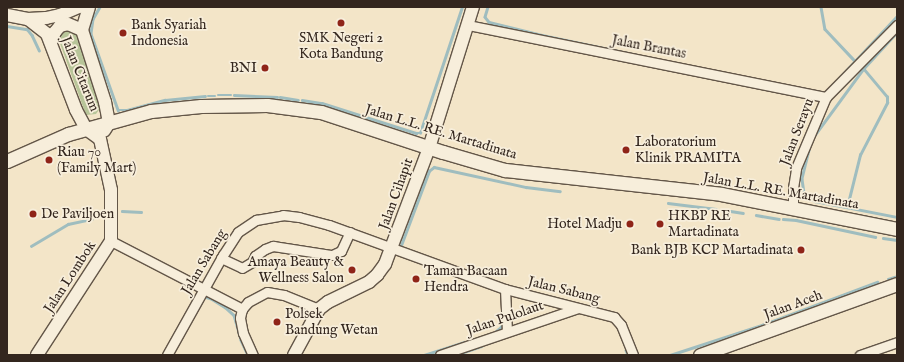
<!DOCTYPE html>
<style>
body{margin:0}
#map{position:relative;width:904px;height:362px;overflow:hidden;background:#f3e5c8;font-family:"IM FELL English",serif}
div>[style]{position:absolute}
.green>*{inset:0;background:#b8c599}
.stream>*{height:2.5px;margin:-1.25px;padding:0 1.25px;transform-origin:1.25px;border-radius:1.25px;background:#9fbdbf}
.roads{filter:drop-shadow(1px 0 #635648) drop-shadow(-1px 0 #635648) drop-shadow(0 1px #635648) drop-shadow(0 -1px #635648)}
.minor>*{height:9px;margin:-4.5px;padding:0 4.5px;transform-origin:4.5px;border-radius:4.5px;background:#f7eedb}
.tertiary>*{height:12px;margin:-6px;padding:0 6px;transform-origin:6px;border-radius:6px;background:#f7eedb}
.secondary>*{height:13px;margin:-6.5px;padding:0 6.5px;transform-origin:6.5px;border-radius:6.5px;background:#f7eedb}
.dots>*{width:11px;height:11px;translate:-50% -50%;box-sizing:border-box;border:2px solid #f7eedb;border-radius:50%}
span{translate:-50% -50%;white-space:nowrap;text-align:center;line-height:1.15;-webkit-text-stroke:3.5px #f7eedb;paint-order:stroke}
.poi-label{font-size:14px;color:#33261e}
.left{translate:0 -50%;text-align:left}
.right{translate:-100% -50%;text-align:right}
.street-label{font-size:14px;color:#33261e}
.frame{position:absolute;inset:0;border:8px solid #33261e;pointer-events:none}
</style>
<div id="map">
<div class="green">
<div style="clip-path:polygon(67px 29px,75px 32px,101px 107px,96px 114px,86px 115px,58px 38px,61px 33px)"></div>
</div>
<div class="stream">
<div style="left:100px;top:7px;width:14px;rotate:120deg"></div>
<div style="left:93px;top:19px;width:15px;rotate:98deg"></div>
<div style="left:91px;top:34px;width:81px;rotate:70.4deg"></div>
<div style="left:118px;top:110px;width:9px"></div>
<div style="left:127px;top:110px;width:39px;rotate:-15deg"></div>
<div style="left:165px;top:100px;width:40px;rotate:-5.7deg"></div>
<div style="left:488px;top:7px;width:10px;rotate:107deg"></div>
<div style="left:485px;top:17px;width:6px;rotate:51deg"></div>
<div style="left:489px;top:22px;width:55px;rotate:13.8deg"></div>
<div style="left:542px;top:35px;width:98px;rotate:11.8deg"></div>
<div style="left:821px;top:7px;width:22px;rotate:80deg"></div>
<div style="left:825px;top:29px;width:44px;rotate:46.8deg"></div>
<div style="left:7px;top:26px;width:20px;rotate:9deg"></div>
<div style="left:27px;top:29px;width:8px;rotate:50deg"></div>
<div style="left:32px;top:35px;width:17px;rotate:65deg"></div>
<div style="left:839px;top:78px;width:85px;rotate:-46.9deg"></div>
<div style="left:218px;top:95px;width:13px"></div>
<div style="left:234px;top:95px;width:43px;rotate:2.7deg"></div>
<div style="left:208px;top:96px;width:7px"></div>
<div style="left:280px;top:97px;width:18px;rotate:9deg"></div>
<div style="left:302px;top:100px;width:20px;rotate:9deg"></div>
<div style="left:322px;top:103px;width:99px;rotate:17.7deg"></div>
<div style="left:416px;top:133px;width:4px"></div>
<div style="left:420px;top:133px;width:133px;rotate:-71.6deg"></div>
<div style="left:814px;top:136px;width:83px;rotate:-53.8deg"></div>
<div style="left:863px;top:69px;width:50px;rotate:-47.4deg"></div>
<div style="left:811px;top:142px;width:38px;rotate:104deg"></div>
<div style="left:802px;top:179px;width:14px;rotate:82deg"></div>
<div style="left:804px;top:193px;width:5px;rotate:53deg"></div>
<div style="left:807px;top:197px;width:9px;rotate:27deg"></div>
<div style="left:815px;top:201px;width:84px;rotate:11deg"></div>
<div style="left:668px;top:203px;width:48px;rotate:7.1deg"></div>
<div style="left:847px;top:207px;width:54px;rotate:-76deg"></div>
<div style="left:860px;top:155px;width:59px;rotate:-62.6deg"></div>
<div style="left:887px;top:103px;width:6px;rotate:-90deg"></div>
<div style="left:887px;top:97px;width:38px;rotate:-130deg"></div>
<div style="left:724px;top:210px;width:19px;rotate:9deg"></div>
<div style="left:122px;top:211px;width:19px;rotate:3deg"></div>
<div style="left:756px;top:215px;width:23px;rotate:10deg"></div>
<div style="left:783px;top:219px;width:13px;rotate:4deg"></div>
<div style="left:796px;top:220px;width:81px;rotate:12.1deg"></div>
<div style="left:883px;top:238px;width:14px;rotate:8deg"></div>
<div style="left:31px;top:246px;width:43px;rotate:-30.7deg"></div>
<div style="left:68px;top:224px;width:24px;rotate:-12deg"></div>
<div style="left:400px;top:248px;width:82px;rotate:-69.4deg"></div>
<div style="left:429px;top:171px;width:6px;rotate:-39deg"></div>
<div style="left:434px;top:167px;width:94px;rotate:12.3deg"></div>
<div style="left:526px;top:187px;width:34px;rotate:7deg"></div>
<div style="left:888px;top:279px;width:9px;rotate:-18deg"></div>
<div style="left:203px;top:296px;width:9px;rotate:18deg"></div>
<div style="left:212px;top:299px;width:15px;rotate:32deg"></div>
<div style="left:225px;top:307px;width:12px;rotate:42deg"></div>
<div style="left:234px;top:315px;width:26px;rotate:74deg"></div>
<div style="left:241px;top:340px;width:14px;rotate:65deg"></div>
<div style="left:495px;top:332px;width:8px;rotate:-40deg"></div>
<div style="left:501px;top:327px;width:13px;rotate:-86deg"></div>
<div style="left:626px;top:350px;width:5px;rotate:68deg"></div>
<div style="left:424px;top:355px;width:42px;rotate:-18deg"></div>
<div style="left:455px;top:355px;width:28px;rotate:-19deg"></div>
<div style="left:670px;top:355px;width:97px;rotate:-18.1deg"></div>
<div style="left:762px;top:325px;width:123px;rotate:-20.5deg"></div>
</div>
<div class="roads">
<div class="minor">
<div style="left:468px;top:25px;width:365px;rotate:11.4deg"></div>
<div style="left:793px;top:208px;width:20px;rotate:-90deg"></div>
<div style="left:793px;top:188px;width:20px;rotate:-81deg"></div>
<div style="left:796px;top:168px;width:77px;rotate:-67.1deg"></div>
<div style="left:826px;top:97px;width:101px;rotate:-45.4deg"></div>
<div style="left:111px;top:241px;width:148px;rotate:27.4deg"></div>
<div style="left:242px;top:309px;width:9px;rotate:103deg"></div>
<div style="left:240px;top:318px;width:15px;rotate:79deg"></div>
<div style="left:243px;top:333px;width:24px;rotate:66deg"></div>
<div style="left:221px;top:258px;width:23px;rotate:25deg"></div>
<div style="left:242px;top:268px;width:12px;rotate:-31deg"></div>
<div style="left:252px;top:262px;width:7px;rotate:-63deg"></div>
<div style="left:255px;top:256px;width:12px;rotate:-35deg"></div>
<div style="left:265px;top:249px;width:9px;rotate:-21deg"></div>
<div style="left:273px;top:246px;width:60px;rotate:8.7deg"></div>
<div style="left:332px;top:255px;width:10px;rotate:-24deg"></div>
<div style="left:341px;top:251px;width:21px;rotate:-65deg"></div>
<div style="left:505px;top:289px;width:42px;rotate:87.3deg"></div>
<div style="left:242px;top:309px;width:9px;rotate:-49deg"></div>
<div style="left:248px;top:302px;width:21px;rotate:-28deg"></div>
<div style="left:267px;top:292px;width:17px;rotate:10deg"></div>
<div style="left:284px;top:295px;width:38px;rotate:22deg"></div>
<div style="left:167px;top:355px;width:115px;rotate:-60.8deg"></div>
<div style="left:223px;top:255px;width:27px;rotate:-57deg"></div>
<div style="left:238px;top:232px;width:22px;rotate:-34deg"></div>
<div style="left:256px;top:220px;width:27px;rotate:-10deg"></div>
<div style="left:283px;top:215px;width:16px;rotate:7deg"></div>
<div style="left:299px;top:217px;width:31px;rotate:15deg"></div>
<div style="left:329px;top:225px;width:187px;rotate:20deg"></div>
<div style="left:505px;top:289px;width:113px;rotate:14.4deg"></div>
<div style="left:614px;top:317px;width:11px;rotate:49deg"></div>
<div style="left:621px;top:325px;width:32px;rotate:68deg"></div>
<div style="left:440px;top:355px;width:146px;rotate:-18.8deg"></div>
<div style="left:860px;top:355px;width:39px;rotate:-19deg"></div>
</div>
<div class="tertiary">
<div style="left:89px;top:7px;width:24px;rotate:107deg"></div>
<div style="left:82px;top:30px;width:76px;rotate:72.3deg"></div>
<div style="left:105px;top:102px;width:21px;rotate:79deg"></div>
<div style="left:109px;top:123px;width:9px;rotate:122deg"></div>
<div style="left:7px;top:15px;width:21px;rotate:11deg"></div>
<div style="left:28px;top:19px;width:18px;rotate:-3deg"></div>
<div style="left:46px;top:18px;width:14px;rotate:-12deg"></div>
<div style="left:60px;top:15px;width:21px;rotate:-23deg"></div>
<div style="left:28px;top:19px;width:24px;rotate:38deg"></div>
<div style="left:47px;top:34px;width:81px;rotate:69.1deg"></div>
<div style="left:76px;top:110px;width:21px;rotate:62deg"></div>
<div style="left:86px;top:129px;width:17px;rotate:36deg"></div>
<div style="left:100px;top:139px;width:52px;rotate:77.8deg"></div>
<div style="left:111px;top:190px;width:51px;rotate:90deg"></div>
<div style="left:111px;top:241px;width:136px;rotate:123deg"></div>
<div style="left:51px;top:41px;width:10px;rotate:-66deg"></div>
<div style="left:55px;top:32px;width:8px;rotate:-50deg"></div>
<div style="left:60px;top:26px;width:8px;rotate:-14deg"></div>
<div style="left:68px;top:24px;width:15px;rotate:23deg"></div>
<div style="left:294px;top:355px;width:52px;rotate:-61.5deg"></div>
<div style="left:319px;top:309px;width:11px;rotate:-38deg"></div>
<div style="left:328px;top:302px;width:46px;rotate:-26deg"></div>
<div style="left:369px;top:282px;width:11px;rotate:-41deg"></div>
<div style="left:377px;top:275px;width:14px;rotate:-54deg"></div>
<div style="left:385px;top:264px;width:124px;rotate:-69.2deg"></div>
<div style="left:429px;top:148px;width:148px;rotate:-72.7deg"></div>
</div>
<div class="secondary">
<div style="left:7px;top:161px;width:67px;rotate:-23.9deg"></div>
<div style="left:68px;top:134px;width:86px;rotate:-15.5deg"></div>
<div style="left:151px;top:111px;width:50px;rotate:-5.7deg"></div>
<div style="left:201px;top:106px;width:66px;rotate:-0.9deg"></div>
<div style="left:267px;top:105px;width:54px;rotate:7.4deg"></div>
<div style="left:321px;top:112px;width:128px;rotate:18.2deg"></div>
<div style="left:443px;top:152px;width:65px;rotate:16.2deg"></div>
<div style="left:505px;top:170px;width:217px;rotate:6.3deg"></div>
<div style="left:721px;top:194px;width:179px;rotate:11.2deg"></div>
<div style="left:700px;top:355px;width:209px;rotate:-19.8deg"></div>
</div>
</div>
<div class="dots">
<div style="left:341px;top:23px;background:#8f2418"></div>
<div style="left:123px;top:33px;background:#8f2418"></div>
<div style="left:265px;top:68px;background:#8f2418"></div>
<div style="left:626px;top:150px;background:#8f2418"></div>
<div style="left:49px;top:160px;background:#8f2418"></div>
<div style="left:33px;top:214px;background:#8f2418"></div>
<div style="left:630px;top:224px;background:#8f2418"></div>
<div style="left:660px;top:224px;background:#8f2418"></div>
<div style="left:801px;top:250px;background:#8f2418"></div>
<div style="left:352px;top:270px;background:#8f2418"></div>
<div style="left:416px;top:279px;background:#8f2418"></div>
<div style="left:277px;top:322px;background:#8f2418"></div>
</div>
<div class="poi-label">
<span class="left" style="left:131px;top:33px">Bank Syariah<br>Indonesia</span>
<span style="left:341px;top:46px">SMK Negeri 2<br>Kota Bandung</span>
<span class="right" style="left:257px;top:68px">BNI</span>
<span class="left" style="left:635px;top:150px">Laboratorium<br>Klinik PRAMITA</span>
<span class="left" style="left:57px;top:160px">Riau 70<br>(Family Mart)</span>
<span class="left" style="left:41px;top:214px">De Paviljoen</span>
<span class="left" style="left:668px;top:224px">HKBP RE<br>Martadinata</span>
<span class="right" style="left:622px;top:224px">Hotel Madju</span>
<span class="right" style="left:793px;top:250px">Bank BJB KCP Martadinata</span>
<span class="right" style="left:344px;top:270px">Amaya Beauty &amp;<br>Wellness Salon</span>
<span class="left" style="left:424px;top:279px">Taman Bacaan<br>Hendra</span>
<span class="left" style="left:285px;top:322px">Polsek<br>Bandung Wetan</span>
</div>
<div class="street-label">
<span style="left:649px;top:47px;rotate:11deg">Jalan Brantas</span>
<span style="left:80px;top:74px;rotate:68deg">Jalan Citarum</span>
<span style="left:441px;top:132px;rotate:17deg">Jalan L.L. RE. Martadinata</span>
<span style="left:797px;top:132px;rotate:-69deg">Jalan Serayu</span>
<span style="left:781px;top:191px;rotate:10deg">Jalan L.L. RE. Martadinata</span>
<span style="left:396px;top:194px;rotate:-70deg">Jalan Cihapit</span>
<span style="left:204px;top:262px;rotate:-59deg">Jalan Sabang</span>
<span style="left:70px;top:277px;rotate:-57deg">Jalan Lombok</span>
<span style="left:564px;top:290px;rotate:14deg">Jalan Sabang</span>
<span style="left:793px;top:305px;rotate:-20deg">Jalan Aceh</span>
<span style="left:505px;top:318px;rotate:-19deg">Jalan Pulolaut</span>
</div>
<div class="frame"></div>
</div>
